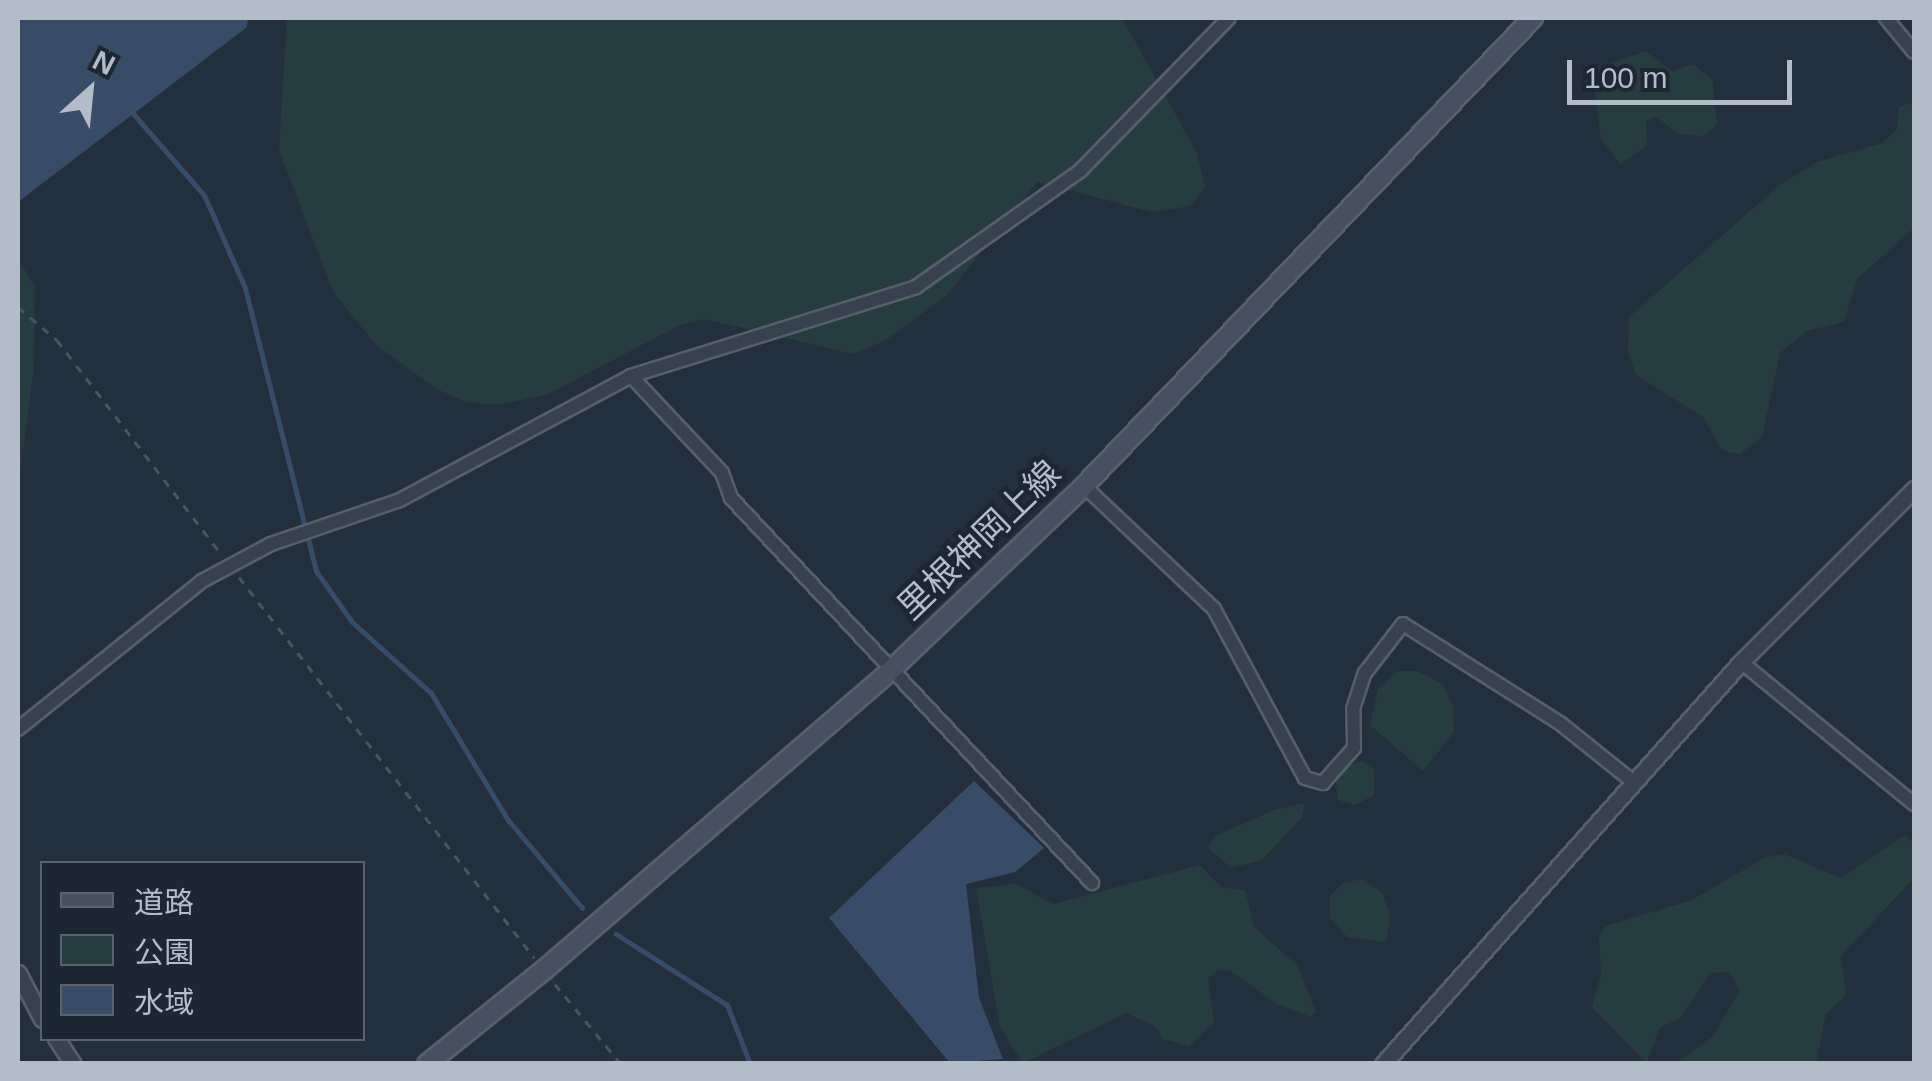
<!DOCTYPE html>
<meta charset="utf-8">
<style>
body{margin:0}
#map{position:relative;width:1932px;height:1081px;overflow:hidden;background:#242f3e;font-family:Helvetica,"Noto Sans JP",sans-serif}
div>[style]{position:absolute}
.green>*{inset:0;background:#263c3f}
.water>*{inset:0;background:#394c67}
.stream>*{height:5px;margin:-2.5px;padding:0 2.5px;transform-origin:2.5px;border-radius:2.5px;background:#394c67}
.path>*{height:2.5px;margin-top:-1.25px;transform-origin:0;background:repeating-linear-gradient(90deg,#44595c 0 8px,transparent 0 16px)}
.roads{filter:drop-shadow(2px 0 #565f6c) drop-shadow(-2px 0 #565f6c) drop-shadow(0 2px #565f6c) drop-shadow(0 -2px #565f6c)}
.minor>*{height:12px;margin:-6px;padding:0 6px;transform-origin:6px;border-radius:6px;background:#38414e}
.tertiary>*{height:15px;margin:-7.5px;padding:0 7.5px;transform-origin:7.5px;border-radius:7.5px;background:#38414e}
.secondary>*{height:18px;margin:-9px;padding:0 9px;transform-origin:9px;border-radius:9px;background:#465061}
span{translate:-50% -50%;white-space:nowrap;text-align:center;line-height:1.15;-webkit-text-stroke:9px #1d2633;paint-order:stroke}
.street-label{font-size:35px;color:#b4bcc9}
.frame{position:absolute;inset:0;border:20px solid #b4bcc9;pointer-events:none}
.legend{position:absolute;left:40px;top:861px;width:325px;height:180px;box-sizing:border-box;background:#1d2633;border:2px solid #59626f;margin:0;padding:12px 18px;list-style:none;font-size:30px;color:#b4bcc9}
.legend li{display:flex;align-items:center;gap:20px;height:50px}
.legend b{width:50px;border:2px solid #59626f}
.north{position:absolute;left:40px;top:40px;width:100px;height:100px;-webkit-text-stroke:8px #1d2633;paint-order:stroke;rotate:27deg;font-size:28px;font-weight:700;line-height:40px;text-align:center;color:#b4bcc9}
.north::after{content:'';display:block;margin:auto;width:35px;height:45px;background:#b4bcc9;clip-path:polygon(50% 0,100% 100%,50% 72%,0 100%)}
.scale{position:absolute;left:1567px;top:60px;width:225px;height:45px;box-sizing:border-box;border:5px solid #b4bcc9;border-top:0;padding-left:12px;font-size:30px;line-height:35px;white-space:nowrap;color:#b4bcc9;-webkit-text-stroke:8px #1d2633;paint-order:stroke}
</style>
<div id="map">
<div class="green">
<div style="clip-path:polygon(287px 18px,1122px 18px,1197px 153px,1205px 188px,1190px 206px,1152px 212px,1037px 182px,946px 296px,886px 340px,853px 354px,705px 319px,680px 325px,548px 394px,499px 405px,466px 402px,437px 389px,377px 346px,333px 292px,279px 150px)"></div>
<div style="clip-path:polygon(1646px 51px,1672px 71px,1694px 64px,1713px 81px,1717px 125px,1703px 136px,1679px 134px,1656px 117px,1646px 121px,1647px 145px,1620px 165px,1601px 139px,1592px 70px)"></div>
<div style="clip-path:polygon(1914px 102px,1914px 228px,1857px 279px,1844px 322px,1806px 331px,1780px 353px,1762px 437px,1740px 454px,1722px 451px,1703px 417px,1636px 375px,1628px 353px,1629px 317px,1781px 184px,1817px 162px,1882px 143px,1897px 129px,1899px 107px)"></div>
<div style="clip-path:polygon(18px 259px,35px 286px,34px 368px,18px 489px)"></div>
<div style="clip-path:polygon(1398px 671px,1417px 671px,1443px 684px,1453px 707px,1454px 732px,1423px 771px,1370px 725px,1378px 689px)"></div>
<div style="clip-path:polygon(1362px 761px,1374px 770px,1374px 795px,1355px 805px,1338px 800px,1334px 768px)"></div>
<div style="clip-path:polygon(1305px 803px,1302px 817px,1262px 860px,1231px 868px,1207px 847px,1217px 835px,1274px 810px)"></div>
<div style="clip-path:polygon(1905px 835px,1914px 844px,1914px 878px,1841px 956px,1846px 995px,1826px 1014px,1816px 1063px,1676px 1063px,1713px 1036px,1740px 990px,1729px 972px,1710px 973px,1680px 1019px,1660px 1027px,1647px 1063px,1592px 1007px,1601px 974px,1599px 937px,1606px 926px,1692px 900px,1764px 858px,1784px 854px,1841px 878px)"></div>
<div style="clip-path:polygon(1200px 865px,1221px 887px,1245px 890px,1254px 927px,1298px 966px,1316px 1012px,1311px 1017px,1275px 1003px,1231px 971px,1218px 970px,1208px 978px,1214px 1023px,1189px 1046px,1163px 1039px,1155px 1026px,1126px 1013px,1023px 1063px,1000px 1028px,976px 888px,1016px 884px,1053px 904px)"></div>
<div style="clip-path:polygon(1363px 879px,1383px 893px,1390px 917px,1386px 942px,1347px 937px,1330px 918px,1330px 896px,1343px 883px)"></div>
</div>
<div class="water">
<div style="clip-path:polygon(18px 18px,248px 18px,247px 27px,18px 202px)"></div>
<div style="clip-path:polygon(974px 781px,1044px 848px,1015px 872px,966px 884px,979px 998px,1003px 1059px,950px 1063px,829px 918px)"></div>
</div>
<div class="stream">
<div style="left:130px;top:110px;width:113px;rotate:49deg"></div>
<div style="left:204px;top:195px;width:102px;rotate:66.2deg"></div>
<div style="left:245px;top:288px;width:292px;rotate:75.9deg"></div>
<div style="left:316px;top:571px;width:62px;rotate:54.8deg"></div>
<div style="left:352px;top:622px;width:106px;rotate:41.9deg"></div>
<div style="left:431px;top:693px;width:149px;rotate:58.8deg"></div>
<div style="left:508px;top:820px;width:115px;rotate:49.9deg"></div>
<div style="left:616px;top:934px;width:132px;rotate:32.6deg"></div>
<div style="left:727px;top:1005px;width:63px;rotate:68.7deg"></div>
</div>
<div class="path">
<div style="left:18px;top:307px;width:51px;rotate:40.2deg"></div>
<div style="left:57px;top:340px;width:271px;rotate:52.5deg"></div>
<div style="left:239px;top:577px;width:482px;rotate:52.2deg"></div>
<div style="left:555px;top:984px;width:104px;rotate:50.5deg"></div>
</div>
<div class="roads">
<div class="minor">
<div style="left:1886px;top:18px;width:44px;rotate:50.5deg"></div>
<div style="left:631px;top:376px;width:133px;rotate:46.8deg"></div>
<div style="left:722px;top:473px;width:27px;rotate:70deg"></div>
<div style="left:731px;top:498px;width:528px;rotate:46.84deg"></div>
<div style="left:1084px;top:486px;width:179px;rotate:43.4deg"></div>
<div style="left:1214px;top:609px;width:192px;rotate:61.7deg"></div>
<div style="left:1305px;top:778px;width:19px;rotate:16deg"></div>
<div style="left:1323px;top:783px;width:47px;rotate:-48.5deg"></div>
<div style="left:1354px;top:748px;width:39px;rotate:-91deg"></div>
<div style="left:1353px;top:709px;width:38px;rotate:-72deg"></div>
<div style="left:1365px;top:673px;width:62px;rotate:-52.2deg"></div>
<div style="left:1403px;top:624px;width:187px;rotate:32.3deg"></div>
<div style="left:1561px;top:724px;width:90px;rotate:38.7deg"></div>
<div style="left:1741px;top:662px;width:224px;rotate:39.4deg"></div>
<div style="left:18px;top:729px;width:236px;rotate:-38.8deg"></div>
<div style="left:202px;top:581px;width:78px;rotate:-28.2deg"></div>
<div style="left:271px;top:544px;width:136px;rotate:-18.8deg"></div>
<div style="left:400px;top:500px;width:262px;rotate:-28.2deg"></div>
<div style="left:631px;top:376px;width:299px;rotate:-17.3deg"></div>
<div style="left:916px;top:287px;width:202px;rotate:-35.3deg"></div>
<div style="left:1081px;top:170px;width:212px;rotate:-45.8deg"></div>
</div>
<div class="tertiary">
<div style="left:18px;top:973px;width:52px;rotate:62.4deg"></div>
<div style="left:56px;top:1038px;width:31px;rotate:57deg"></div>
<div style="left:1383px;top:1064px;width:538px;rotate:-48.31deg"></div>
<div style="left:1741px;top:662px;width:245px;rotate:-45deg"></div>
</div>
<div class="secondary">
<div style="left:427px;top:1064px;width:150px;rotate:-38.8deg"></div>
<div style="left:544px;top:970px;width:457px;rotate:-40.8deg"></div>
<div style="left:890px;top:671px;width:268px;rotate:-43.6deg"></div>
<div style="left:1084px;top:486px;width:649px;rotate:-46.19deg"></div>
</div>
</div>
<div class="street-label">
<span style="left:979px;top:540px;rotate:-44deg">里根神岡上線</span>
</div>
<div class="frame"></div>
<ul class="legend">
<li><b style="height:12px;background:#465061"></b>道路</li>
<li><b style="height:28px;background:#263c3f"></b>公園</li>
<li><b style="height:28px;background:#394c67"></b>水域</li>
</ul>
<div class="north">N</div>
<div class="scale">100 m</div>
</div>
